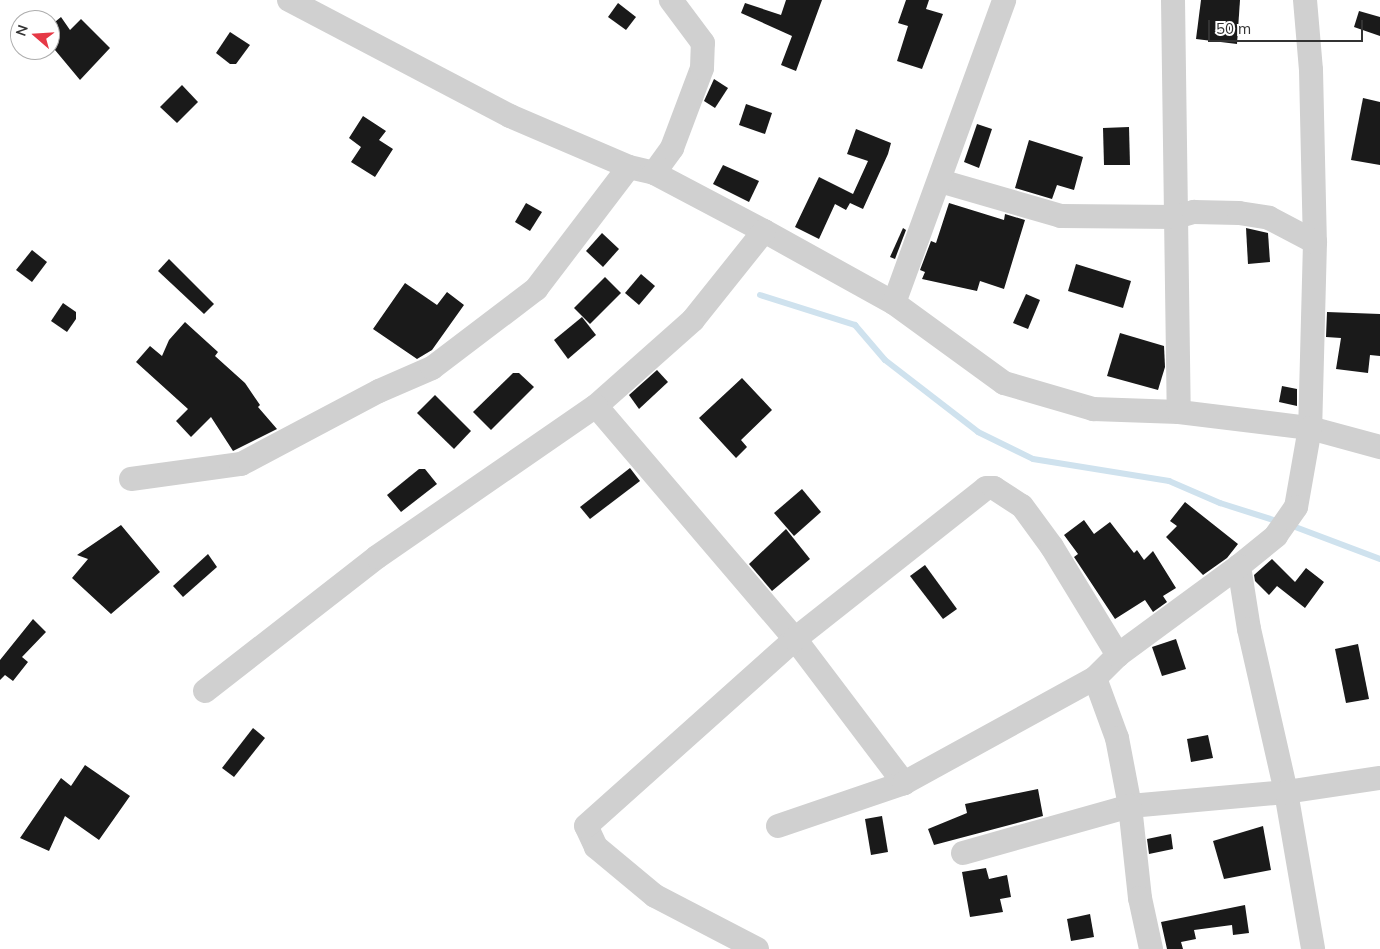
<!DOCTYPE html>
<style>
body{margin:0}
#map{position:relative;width:1380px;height:949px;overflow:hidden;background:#fff;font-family:Mulish,sans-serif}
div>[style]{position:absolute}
.stream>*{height:6px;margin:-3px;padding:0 3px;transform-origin:3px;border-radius:3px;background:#cfe2ee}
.building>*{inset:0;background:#1a1a1a}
.street>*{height:24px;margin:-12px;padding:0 12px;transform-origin:12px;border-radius:12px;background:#d0d0d0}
span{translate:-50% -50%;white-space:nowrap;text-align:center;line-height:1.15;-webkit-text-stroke:5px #fff;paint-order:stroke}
.north{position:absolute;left:10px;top:10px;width:50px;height:50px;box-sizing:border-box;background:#fff;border:1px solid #adadad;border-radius:50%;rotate:289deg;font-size:14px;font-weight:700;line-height:20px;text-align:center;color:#333}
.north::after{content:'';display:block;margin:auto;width:18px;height:22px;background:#e63946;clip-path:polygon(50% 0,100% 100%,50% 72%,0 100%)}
.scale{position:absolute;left:1208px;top:20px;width:155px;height:22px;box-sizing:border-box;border:2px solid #333;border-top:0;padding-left:6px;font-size:15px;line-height:18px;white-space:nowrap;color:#333;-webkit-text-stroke:4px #fff;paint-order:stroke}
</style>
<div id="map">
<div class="stream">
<div style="left:760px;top:295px;width:100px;rotate:17.5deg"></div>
<div style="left:855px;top:325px;width:46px;rotate:49.4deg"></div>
<div style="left:885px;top:360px;width:118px;rotate:37.7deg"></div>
<div style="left:978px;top:432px;width:61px;rotate:26.1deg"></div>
<div style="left:1033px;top:459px;width:138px;rotate:9.2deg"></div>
<div style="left:1169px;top:481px;width:56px;rotate:23.3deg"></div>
<div style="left:1220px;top:503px;width:63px;rotate:17.6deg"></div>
<div style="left:1290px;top:525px;width:96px;rotate:20.7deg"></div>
</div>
<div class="building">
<div style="clip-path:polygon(786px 0,822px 0,796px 71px,781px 65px,792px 36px,741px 13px,745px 3px,781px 15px)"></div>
<div style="clip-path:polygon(906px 0,929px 0,926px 9px,943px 14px,922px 69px,897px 61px,908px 26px,898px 23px)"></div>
<div style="clip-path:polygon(1201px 0,1240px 0,1237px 44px,1196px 39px)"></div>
<div style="clip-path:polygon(618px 3px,636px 17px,626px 30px,608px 17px)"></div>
<div style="clip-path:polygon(1359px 11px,1380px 17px,1380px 36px,1354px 27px)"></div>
<div style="clip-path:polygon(61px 17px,70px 30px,81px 19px,110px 48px,80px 80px,50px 44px,50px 26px)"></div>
<div style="clip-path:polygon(230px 32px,250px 45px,236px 64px,230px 64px,216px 53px)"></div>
<div style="clip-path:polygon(714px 79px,728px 88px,715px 108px,704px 101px)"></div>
<div style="clip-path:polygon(182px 85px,198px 102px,177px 123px,160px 107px)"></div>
<div style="clip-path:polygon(1363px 98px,1380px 102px,1380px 165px,1351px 160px)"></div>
<div style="clip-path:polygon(746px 104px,772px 113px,765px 134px,739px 125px)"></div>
<div style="clip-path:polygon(363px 116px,386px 131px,379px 140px,393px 149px,375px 177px,351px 162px,361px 147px,349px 138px)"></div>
<div style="clip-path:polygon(977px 124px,992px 129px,979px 168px,964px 162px)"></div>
<div style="clip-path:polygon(1129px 127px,1130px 165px,1104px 165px,1103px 128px)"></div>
<div style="clip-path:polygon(856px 129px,891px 143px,888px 154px,863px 209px,850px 203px,846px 210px,835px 204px,819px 239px,795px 227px,819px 177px,853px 194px,868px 161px,847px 154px)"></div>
<div style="clip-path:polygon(1029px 140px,1083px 157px,1074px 190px,1057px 185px,1052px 199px,1015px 188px)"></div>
<div style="clip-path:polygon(723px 165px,759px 181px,749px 202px,713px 184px)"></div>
<div style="clip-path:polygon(526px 203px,542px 212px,530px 231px,515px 222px)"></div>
<div style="clip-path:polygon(949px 203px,1004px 220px,1005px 214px,1025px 220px,1004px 289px,980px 281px,977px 291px,922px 279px,925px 272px,920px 270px,931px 241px,936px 243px)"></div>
<div style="clip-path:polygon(903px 228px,906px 230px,895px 259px,890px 257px)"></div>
<div style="clip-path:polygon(1246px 228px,1268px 233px,1270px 262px,1248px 264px)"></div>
<div style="clip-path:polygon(602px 233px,619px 249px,603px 267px,586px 251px)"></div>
<div style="clip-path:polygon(32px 250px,47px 262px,32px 282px,16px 270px)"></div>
<div style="clip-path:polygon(169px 259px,214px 304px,204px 314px,158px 271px)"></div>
<div style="clip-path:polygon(1076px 264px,1131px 281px,1123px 308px,1068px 291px)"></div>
<div style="clip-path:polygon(641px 274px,655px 286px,639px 305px,625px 293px)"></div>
<div style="clip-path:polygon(605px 277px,621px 293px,590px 324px,574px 308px)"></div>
<div style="clip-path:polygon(405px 283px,437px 305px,447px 292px,464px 305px,432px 350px,417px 359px,373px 329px)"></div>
<div style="clip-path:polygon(1026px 294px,1040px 300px,1028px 329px,1013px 323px)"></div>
<div style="clip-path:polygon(63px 303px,76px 312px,76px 319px,67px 332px,51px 321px)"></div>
<div style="clip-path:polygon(1327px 312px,1380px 314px,1380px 356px,1370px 355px,1368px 373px,1336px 369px,1341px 338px,1326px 337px)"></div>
<div style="clip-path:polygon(582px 317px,596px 335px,568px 359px,554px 340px)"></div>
<div style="clip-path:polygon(185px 322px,218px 352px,215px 356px,245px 383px,260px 405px,258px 407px,277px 429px,233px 451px,211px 417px,191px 437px,176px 421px,188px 409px,136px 362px,150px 346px,162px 356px,169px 340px)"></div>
<div style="clip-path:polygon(1120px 333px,1164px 346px,1165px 367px,1158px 390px,1107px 376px)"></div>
<div style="clip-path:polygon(657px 370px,668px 382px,639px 409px,629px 395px)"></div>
<div style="clip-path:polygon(513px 373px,519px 373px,534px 387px,491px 430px,473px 412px)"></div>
<div style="clip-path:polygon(742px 378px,772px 410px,741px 440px,747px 447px,736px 458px,699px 418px)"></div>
<div style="clip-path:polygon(1282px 386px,1297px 389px,1297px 406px,1279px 402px)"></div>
<div style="clip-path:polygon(435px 395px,471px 431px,454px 449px,417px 413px)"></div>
<div style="clip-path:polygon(630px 468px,640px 481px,590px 519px,580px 507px)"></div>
<div style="clip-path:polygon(419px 469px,425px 469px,437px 484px,401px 512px,387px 495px)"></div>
<div style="clip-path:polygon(802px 489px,821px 512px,794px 536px,774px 513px)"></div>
<div style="clip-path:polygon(1185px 502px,1238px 544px,1227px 558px,1203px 575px,1166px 537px,1177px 526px,1170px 521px)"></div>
<div style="clip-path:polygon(1084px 520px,1094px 534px,1110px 522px,1134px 553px,1137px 550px,1144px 560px,1153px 551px,1176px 588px,1163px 596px,1167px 602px,1153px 612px,1145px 600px,1115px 619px,1074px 557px,1078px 554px,1064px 535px)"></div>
<div style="clip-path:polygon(121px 525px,160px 572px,111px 614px,72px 578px,88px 559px,77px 555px)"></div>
<div style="clip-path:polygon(786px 529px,810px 559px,772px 591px,749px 564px)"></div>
<div style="clip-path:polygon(208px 554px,217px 567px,183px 597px,173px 586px)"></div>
<div style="clip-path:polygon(1272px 559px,1295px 582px,1306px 568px,1324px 582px,1305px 608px,1277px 586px,1269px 595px,1255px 581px,1254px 575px)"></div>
<div style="clip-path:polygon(925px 565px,957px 609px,943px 619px,910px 576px)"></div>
<div style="clip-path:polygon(33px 619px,46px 632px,22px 657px,28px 662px,13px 681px,5px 675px,0 680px,0 660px)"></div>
<div style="clip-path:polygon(1176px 639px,1186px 669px,1162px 676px,1152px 647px)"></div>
<div style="clip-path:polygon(1358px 644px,1369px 699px,1346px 703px,1335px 649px)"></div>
<div style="clip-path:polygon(253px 728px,265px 738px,234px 777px,222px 768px)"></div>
<div style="clip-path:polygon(1208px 735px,1213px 758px,1191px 762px,1187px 739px)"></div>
<div style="clip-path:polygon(85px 765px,130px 796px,99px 840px,65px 816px,49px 851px,20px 838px,61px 778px,71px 786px)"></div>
<div style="clip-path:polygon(1038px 789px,1043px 816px,934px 845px,928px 829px,967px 813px,965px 804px)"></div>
<div style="clip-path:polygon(882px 816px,888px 852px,871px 855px,865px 819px)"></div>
<div style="clip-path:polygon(1263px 826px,1271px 870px,1224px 879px,1213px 841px)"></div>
<div style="clip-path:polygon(1171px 834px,1173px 849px,1149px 854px,1147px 839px)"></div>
<div style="clip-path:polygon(986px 868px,989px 879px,1007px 875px,1011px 897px,1000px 899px,1003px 912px,970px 917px,962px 872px)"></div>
<div style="clip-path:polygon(1245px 905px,1249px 933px,1233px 935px,1232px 925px,1194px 930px,1196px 939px,1181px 942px,1183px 949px,1167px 949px,1161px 922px)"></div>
<div style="clip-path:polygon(1090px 914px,1094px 937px,1071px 941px,1067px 919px)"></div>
</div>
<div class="street">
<div style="left:289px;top:0;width:250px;rotate:27.7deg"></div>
<div style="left:510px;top:116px;width:129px;rotate:23.2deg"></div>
<div style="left:629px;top:167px;width:26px;rotate:13deg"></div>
<div style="left:654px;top:173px;width:124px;rotate:27.8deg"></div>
<div style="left:764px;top:231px;width:149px;rotate:29deg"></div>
<div style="left:894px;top:303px;width:136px;rotate:36deg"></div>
<div style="left:1004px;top:383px;width:93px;rotate:16.3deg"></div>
<div style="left:1093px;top:409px;width:86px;rotate:2deg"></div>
<div style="left:1179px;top:412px;width:132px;rotate:7deg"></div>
<div style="left:1310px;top:428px;width:73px;rotate:15.2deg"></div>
<div style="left:1173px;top:0;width:412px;rotate:89.2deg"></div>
<div style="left:1305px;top:0;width:70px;rotate:85.1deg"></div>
<div style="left:1311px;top:70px;width:172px;rotate:88.7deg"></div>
<div style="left:1315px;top:242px;width:186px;rotate:91.5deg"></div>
<div style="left:1310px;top:428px;width:80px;rotate:100deg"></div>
<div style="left:1296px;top:507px;width:35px;rotate:125deg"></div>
<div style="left:1276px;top:536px;width:48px;rotate:141deg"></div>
<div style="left:1239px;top:566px;width:64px;rotate:81deg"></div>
<div style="left:1249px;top:629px;width:167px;rotate:77.2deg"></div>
<div style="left:1286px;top:792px;width:159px;rotate:80.2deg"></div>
<div style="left:654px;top:173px;width:31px;rotate:-54deg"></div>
<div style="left:672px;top:148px;width:85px;rotate:-69.4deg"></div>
<div style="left:702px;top:68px;width:25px;rotate:-88deg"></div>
<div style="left:703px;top:43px;width:54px;rotate:-126.7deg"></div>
<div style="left:940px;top:181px;width:126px;rotate:16.1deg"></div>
<div style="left:1061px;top:216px;width:115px;rotate:0.5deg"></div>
<div style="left:1176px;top:217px;width:19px;rotate:-16deg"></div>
<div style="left:1194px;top:212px;width:45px;rotate:1.3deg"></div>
<div style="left:1239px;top:213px;width:30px;rotate:9deg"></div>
<div style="left:1269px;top:218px;width:52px;rotate:27.6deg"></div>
<div style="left:764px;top:231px;width:114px;rotate:128.6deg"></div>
<div style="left:693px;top:320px;width:130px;rotate:138.4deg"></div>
<div style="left:596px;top:406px;width:306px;rotate:49.5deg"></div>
<div style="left:795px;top:639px;width:181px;rotate:52.9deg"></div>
<div style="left:894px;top:303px;width:322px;rotate:-70deg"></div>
<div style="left:131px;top:479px;width:111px;rotate:-7.8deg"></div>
<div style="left:241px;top:464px;width:156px;rotate:-27.9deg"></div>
<div style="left:379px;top:391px;width:58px;rotate:-23.5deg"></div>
<div style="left:432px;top:368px;width:131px;rotate:-37.2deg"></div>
<div style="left:536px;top:289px;width:153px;rotate:-52.7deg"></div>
<div style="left:1095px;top:678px;width:64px;rotate:69.9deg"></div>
<div style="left:1117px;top:738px;width:69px;rotate:79.2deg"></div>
<div style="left:1130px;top:806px;width:157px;rotate:-5.1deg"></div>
<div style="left:1286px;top:792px;width:95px;rotate:-8.5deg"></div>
<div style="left:205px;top:691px;width:218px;rotate:-37.9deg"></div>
<div style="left:377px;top:557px;width:266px;rotate:-34.6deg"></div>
<div style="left:778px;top:826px;width:133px;rotate:-18.8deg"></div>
<div style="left:904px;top:783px;width:218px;rotate:-28.8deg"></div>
<div style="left:1095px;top:678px;width:33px;rotate:-45deg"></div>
<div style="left:1118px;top:655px;width:150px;rotate:-36.3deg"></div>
<div style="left:963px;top:853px;width:173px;rotate:-15.7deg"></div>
<div style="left:1130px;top:806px;width:93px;rotate:83.8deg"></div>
<div style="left:1140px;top:898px;width:52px;rotate:77.8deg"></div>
<div style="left:757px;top:949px;width:115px;rotate:-152.5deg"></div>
<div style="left:655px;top:896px;width:77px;rotate:-140.3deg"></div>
<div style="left:596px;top:847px;width:23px;rotate:-115deg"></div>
<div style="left:586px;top:826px;width:280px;rotate:-41.8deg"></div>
<div style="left:795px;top:639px;width:243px;rotate:-38.3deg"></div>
<div style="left:986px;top:488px;width:8px"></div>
<div style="left:994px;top:488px;width:33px;rotate:33deg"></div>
<div style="left:1022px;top:506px;width:51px;rotate:53.8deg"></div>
<div style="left:1052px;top:547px;width:127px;rotate:58.6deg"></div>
</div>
<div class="north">N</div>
<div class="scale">50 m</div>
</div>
